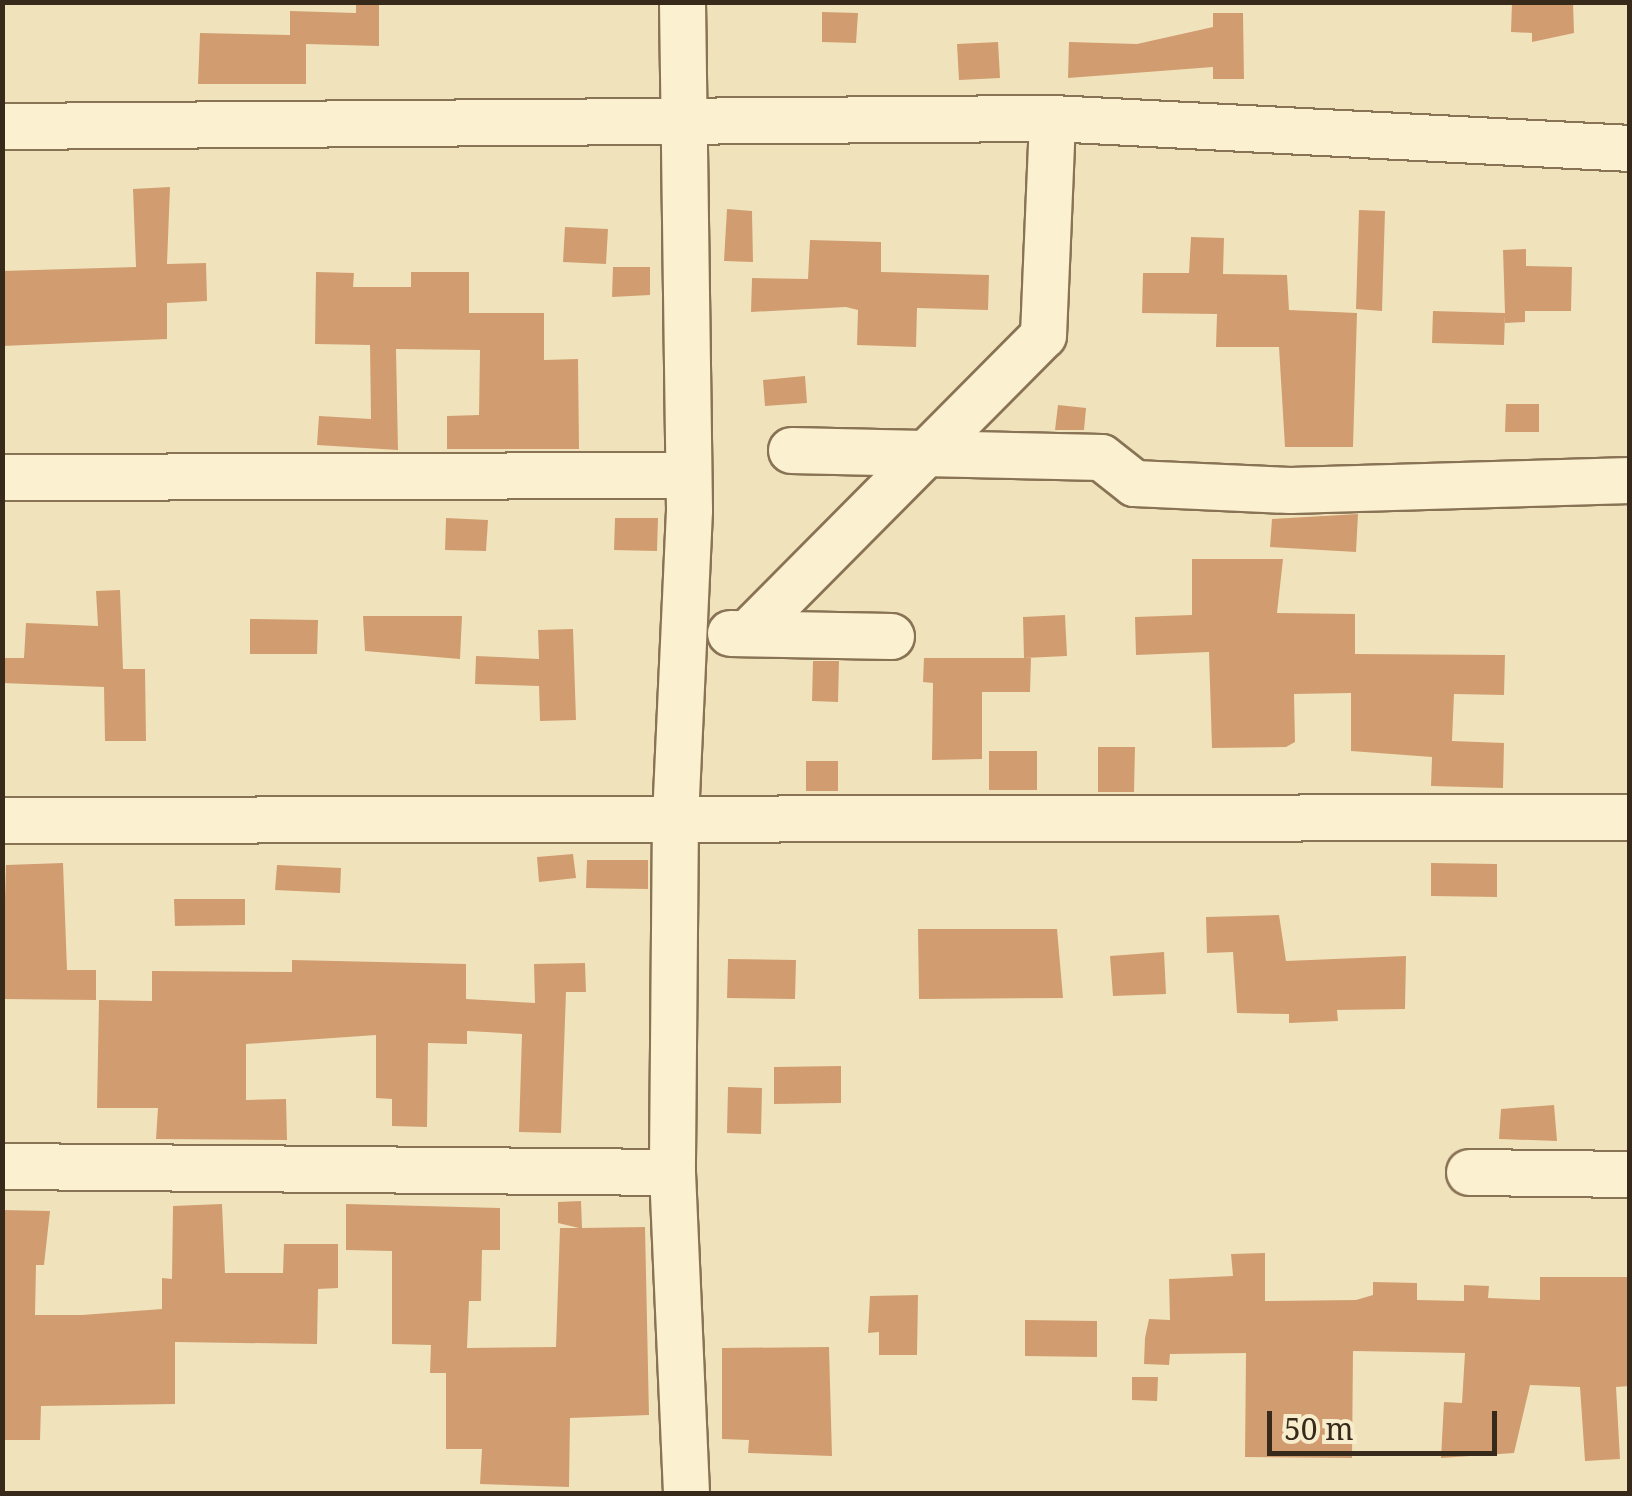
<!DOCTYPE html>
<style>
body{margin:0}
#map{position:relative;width:1632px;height:1496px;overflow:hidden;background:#f0e3bc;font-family:"Noto Serif",serif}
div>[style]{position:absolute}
.building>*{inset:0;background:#d19d70}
.roads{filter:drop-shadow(2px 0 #897355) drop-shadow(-2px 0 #897355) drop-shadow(0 2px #897355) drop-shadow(0 -2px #897355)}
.minor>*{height:45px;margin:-22.5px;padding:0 22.5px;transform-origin:22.5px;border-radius:22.5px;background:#fbf0d0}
span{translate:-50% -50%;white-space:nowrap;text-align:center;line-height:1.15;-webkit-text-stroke:8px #f7edcc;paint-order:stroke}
.frame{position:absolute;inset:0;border:5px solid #372a1b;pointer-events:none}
.scale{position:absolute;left:1267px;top:1411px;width:230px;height:45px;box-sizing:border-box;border:5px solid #372a1b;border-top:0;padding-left:12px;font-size:30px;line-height:35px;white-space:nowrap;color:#372a1b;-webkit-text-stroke:8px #f7edcc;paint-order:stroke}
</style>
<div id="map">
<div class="building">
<div style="clip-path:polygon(356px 2px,379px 2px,379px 46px,306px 44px,306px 84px,198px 84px,200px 33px,290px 35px,290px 11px,356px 13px)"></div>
<div style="clip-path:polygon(1512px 2px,1573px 2px,1574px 33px,1532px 42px,1532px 33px,1511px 32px)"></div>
<div style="clip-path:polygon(822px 12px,858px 13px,856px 43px,822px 42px)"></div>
<div style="clip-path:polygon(1213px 13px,1243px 13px,1244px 79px,1213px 79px,1213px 67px,1068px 78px,1069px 42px,1137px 44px,1213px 27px)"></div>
<div style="clip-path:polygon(998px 42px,1000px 78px,959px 80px,957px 44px)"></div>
<div style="clip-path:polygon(170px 187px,167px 264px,206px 263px,207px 301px,167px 303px,167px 339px,2px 346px,2px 271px,136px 267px,133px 189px)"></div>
<div style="clip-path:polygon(727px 209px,752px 211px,753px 262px,724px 261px)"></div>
<div style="clip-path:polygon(1359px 210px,1385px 211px,1382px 311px,1356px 309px)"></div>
<div style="clip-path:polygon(565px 227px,608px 229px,606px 264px,563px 262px)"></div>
<div style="clip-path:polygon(1191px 237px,1224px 238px,1223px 274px,1287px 275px,1289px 310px,1357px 313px,1353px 447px,1285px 447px,1279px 347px,1216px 347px,1217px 314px,1142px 313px,1143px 273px,1189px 273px)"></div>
<div style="clip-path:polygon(810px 240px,881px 242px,881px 272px,989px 275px,988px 310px,917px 308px,916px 347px,857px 345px,858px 310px,846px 307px,751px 312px,752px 278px,808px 279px)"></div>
<div style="clip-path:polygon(1526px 249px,1526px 266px,1572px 267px,1571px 311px,1525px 311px,1525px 322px,1505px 323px,1505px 315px,1504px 345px,1432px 343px,1433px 311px,1505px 313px,1503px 250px)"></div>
<div style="clip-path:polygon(613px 267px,650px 267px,650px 295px,612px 297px)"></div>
<div style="clip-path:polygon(316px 272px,354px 273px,353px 287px,411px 287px,411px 272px,469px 272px,469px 313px,544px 313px,544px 360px,578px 359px,579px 449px,447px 449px,447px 416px,479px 415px,480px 350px,396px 349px,398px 450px,317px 445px,319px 416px,371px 419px,370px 345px,315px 344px)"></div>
<div style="clip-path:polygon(805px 376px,807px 403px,765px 406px,763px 380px)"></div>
<div style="clip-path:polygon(1506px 404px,1539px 404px,1539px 432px,1505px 432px)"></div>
<div style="clip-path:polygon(1058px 405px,1086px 408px,1084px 430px,1055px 430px)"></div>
<div style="clip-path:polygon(1358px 514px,1356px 552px,1270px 547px,1272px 519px)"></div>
<div style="clip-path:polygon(446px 518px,488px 520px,486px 551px,445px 550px)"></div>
<div style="clip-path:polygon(615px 518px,658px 518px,657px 551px,614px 550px)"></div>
<div style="clip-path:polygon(1192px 559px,1283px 559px,1277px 613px,1355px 614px,1355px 654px,1505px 655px,1504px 695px,1454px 694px,1452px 741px,1504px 743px,1503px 788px,1431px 786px,1432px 757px,1351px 751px,1351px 693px,1294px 694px,1295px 742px,1286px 747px,1212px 748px,1209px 652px,1136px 655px,1135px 617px,1192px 615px)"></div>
<div style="clip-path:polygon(120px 590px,123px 669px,145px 669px,146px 741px,105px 741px,104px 687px,2px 683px,2px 658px,24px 658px,26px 623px,98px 626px,96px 591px)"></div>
<div style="clip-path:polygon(1065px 615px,1067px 656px,1024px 658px,1023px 617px)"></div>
<div style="clip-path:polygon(363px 616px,462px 616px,460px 659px,365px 651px)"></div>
<div style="clip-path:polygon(250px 619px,318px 620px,317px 654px,250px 654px)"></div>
<div style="clip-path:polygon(573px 629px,576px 720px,540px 721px,539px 686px,475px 684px,476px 656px,539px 659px,538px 630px)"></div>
<div style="clip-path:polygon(924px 658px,1031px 658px,1030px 692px,982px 692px,982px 759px,932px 760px,933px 683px,923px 682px)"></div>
<div style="clip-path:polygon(813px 661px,839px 661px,838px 702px,812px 701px)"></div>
<div style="clip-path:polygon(1098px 747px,1135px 747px,1134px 792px,1098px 792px)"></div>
<div style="clip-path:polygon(989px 751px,1037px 751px,1037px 790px,989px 790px)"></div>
<div style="clip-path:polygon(806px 761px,838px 761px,838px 791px,806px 791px)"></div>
<div style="clip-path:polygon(573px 854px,576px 878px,539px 882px,537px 857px)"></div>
<div style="clip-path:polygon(587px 860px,648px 860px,648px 889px,586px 888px)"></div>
<div style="clip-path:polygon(63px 863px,67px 970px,96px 970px,96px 1000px,2px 999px,6px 865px)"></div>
<div style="clip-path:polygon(1431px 863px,1497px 864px,1497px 897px,1431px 896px)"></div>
<div style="clip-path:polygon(277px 865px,341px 868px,340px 893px,275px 890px)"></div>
<div style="clip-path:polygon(174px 899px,245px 899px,245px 925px,175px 926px)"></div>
<div style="clip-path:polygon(1279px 915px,1286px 961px,1406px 956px,1405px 1009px,1337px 1010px,1338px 1021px,1289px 1023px,1289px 1014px,1237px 1013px,1233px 952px,1207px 953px,1206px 917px)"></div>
<div style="clip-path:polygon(918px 929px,1057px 929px,1063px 998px,919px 999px)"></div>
<div style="clip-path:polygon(1164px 952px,1166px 994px,1113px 996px,1110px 956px)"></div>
<div style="clip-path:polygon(728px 959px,796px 960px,795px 999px,727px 998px)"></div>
<div style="clip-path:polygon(292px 960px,466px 964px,466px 999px,535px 1003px,534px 964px,585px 963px,586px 992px,566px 992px,561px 1133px,519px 1132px,522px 1034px,467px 1031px,467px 1044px,428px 1043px,427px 1127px,392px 1126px,392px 1099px,376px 1098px,376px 1035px,246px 1044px,246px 1100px,286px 1099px,287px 1140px,156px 1139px,158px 1108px,97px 1108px,99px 1000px,152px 1001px,152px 971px,292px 972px)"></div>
<div style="clip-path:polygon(841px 1066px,841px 1103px,774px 1104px,774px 1067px)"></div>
<div style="clip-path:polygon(728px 1087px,762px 1088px,761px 1134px,727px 1133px)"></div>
<div style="clip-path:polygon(1554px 1105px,1557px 1141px,1499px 1139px,1501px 1109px)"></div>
<div style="clip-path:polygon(581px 1201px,582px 1228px,645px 1227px,649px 1415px,570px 1418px,569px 1487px,480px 1484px,482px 1449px,446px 1449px,446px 1373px,430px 1373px,431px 1345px,392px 1344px,392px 1251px,346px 1250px,346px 1204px,500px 1208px,500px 1250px,482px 1250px,481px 1301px,469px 1301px,467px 1348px,556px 1347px,560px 1228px,579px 1228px,558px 1223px,558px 1202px)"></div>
<div style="clip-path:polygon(222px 1204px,225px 1273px,283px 1273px,284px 1244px,338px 1244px,338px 1288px,318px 1289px,317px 1344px,175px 1342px,175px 1404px,41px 1406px,40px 1440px,2px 1440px,2px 1210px,50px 1211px,44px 1265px,36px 1265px,35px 1315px,82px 1315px,162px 1309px,162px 1278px,172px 1279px,173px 1206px)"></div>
<div style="clip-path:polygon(1265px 1253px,1265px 1301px,1356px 1300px,1373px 1295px,1373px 1282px,1417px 1283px,1417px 1300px,1464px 1301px,1464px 1285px,1489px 1286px,1488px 1298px,1540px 1300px,1540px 1277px,1630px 1277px,1630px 1386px,1616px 1387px,1620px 1459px,1585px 1461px,1580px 1387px,1530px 1385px,1514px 1453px,1441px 1458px,1444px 1402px,1462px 1403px,1465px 1353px,1353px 1351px,1352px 1458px,1245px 1457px,1246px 1353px,1170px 1354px,1169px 1365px,1144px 1364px,1145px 1338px,1149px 1319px,1170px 1320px,1169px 1279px,1233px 1276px,1231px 1254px)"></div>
<div style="clip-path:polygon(918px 1295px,917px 1355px,879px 1355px,879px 1332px,868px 1333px,870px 1296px)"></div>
<div style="clip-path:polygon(1025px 1320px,1097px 1321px,1097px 1357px,1025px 1356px)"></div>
<div style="clip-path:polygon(829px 1347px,832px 1456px,748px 1453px,749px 1440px,722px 1439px,722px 1348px)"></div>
<div style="clip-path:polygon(1132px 1377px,1158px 1377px,1157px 1401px,1132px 1400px)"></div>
</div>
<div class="roads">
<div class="minor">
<div style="left:682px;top:2px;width:508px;rotate:89.21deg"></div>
<div style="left:689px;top:510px;width:306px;rotate:92.6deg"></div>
<div style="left:675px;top:816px;width:356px;rotate:90.5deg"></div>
<div style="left:672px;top:1172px;width:322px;rotate:87.5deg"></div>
<div style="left:2px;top:126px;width:1050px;rotate:-0.44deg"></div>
<div style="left:1052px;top:118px;width:579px;rotate:2.97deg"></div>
<div style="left:791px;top:450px;width:310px;rotate:1.3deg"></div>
<div style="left:1101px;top:457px;width:42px;rotate:38.2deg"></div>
<div style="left:1134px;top:483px;width:156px;rotate:2.6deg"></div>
<div style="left:1290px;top:490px;width:340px;rotate:-1.7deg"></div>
<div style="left:2px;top:477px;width:686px;rotate:-0.17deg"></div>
<div style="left:730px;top:633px;width:161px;rotate:1.1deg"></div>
<div style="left:747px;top:633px;width:420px;rotate:-45.2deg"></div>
<div style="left:1043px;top:335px;width:217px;rotate:-87.6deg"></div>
<div style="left:2px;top:820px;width:1628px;rotate:-0.11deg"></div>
<div style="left:2px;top:1166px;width:670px;rotate:0.51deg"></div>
<div style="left:1469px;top:1172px;width:161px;rotate:0.7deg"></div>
</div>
</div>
<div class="frame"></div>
<div class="scale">50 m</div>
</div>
